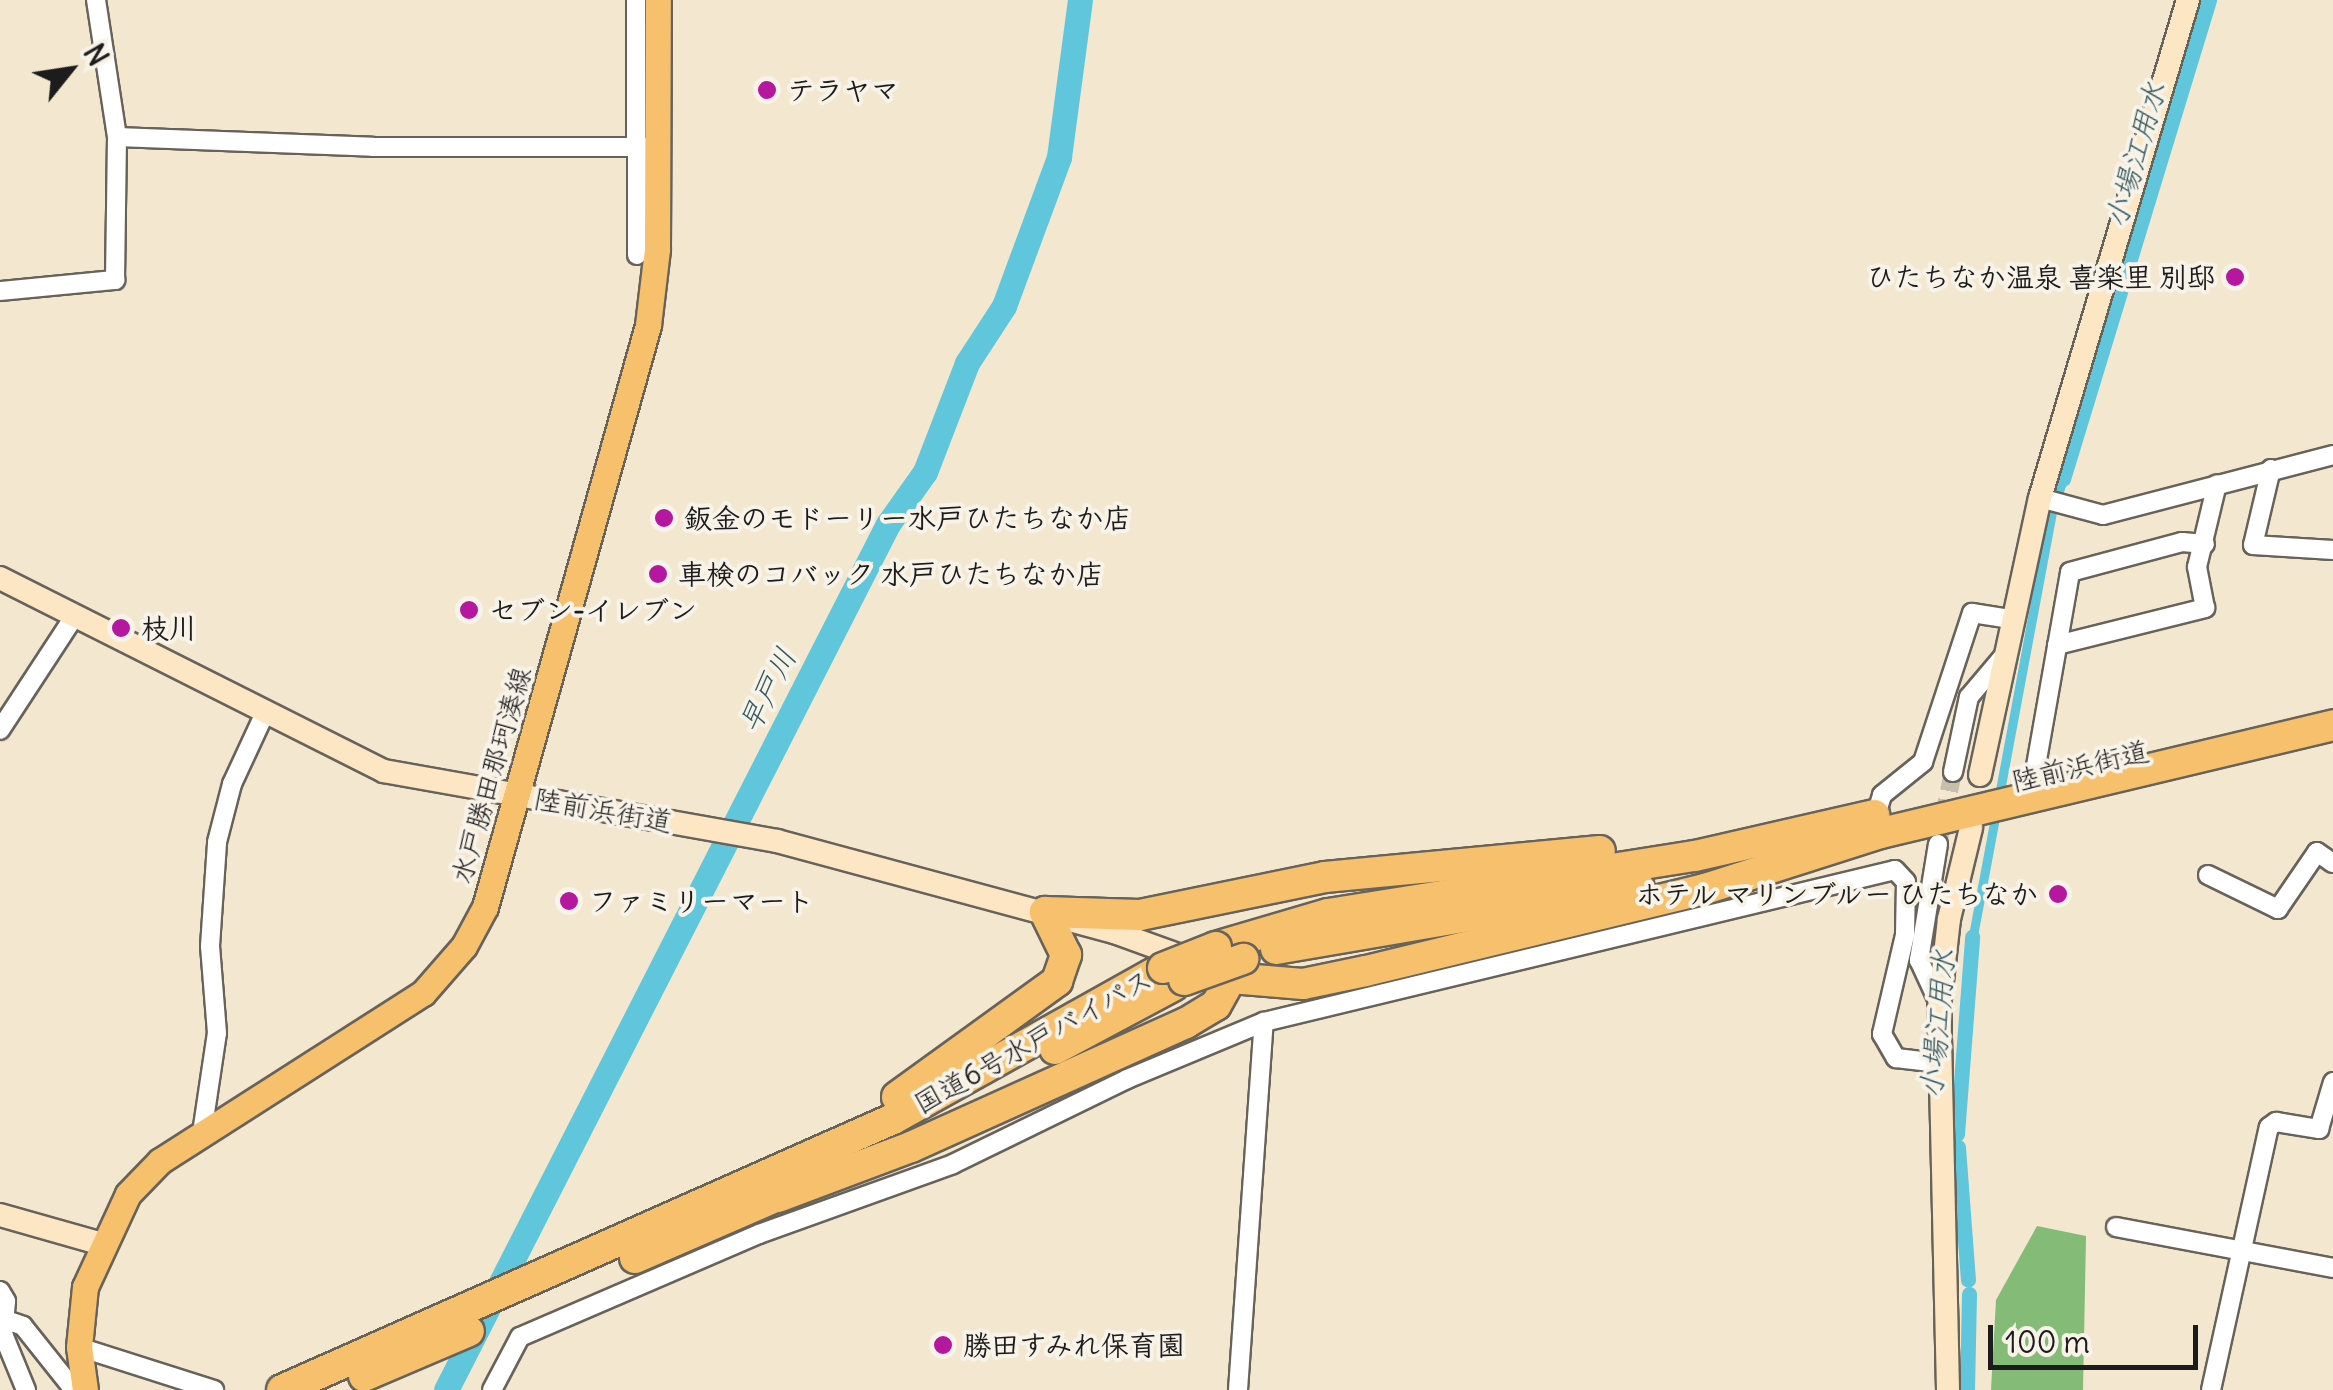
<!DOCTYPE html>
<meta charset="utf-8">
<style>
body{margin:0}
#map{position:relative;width:2333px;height:1390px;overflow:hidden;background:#f3e7d0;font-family:Delius,"Klee One",sans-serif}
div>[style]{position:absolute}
.forest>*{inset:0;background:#84bb77}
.water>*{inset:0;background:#5fc6dc}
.canal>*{height:15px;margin:-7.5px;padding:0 7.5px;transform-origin:7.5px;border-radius:7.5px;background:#5fc6dc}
.river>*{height:25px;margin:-12.5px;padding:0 12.5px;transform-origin:12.5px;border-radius:12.5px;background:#5fc6dc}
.street-tunnel>*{height:18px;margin-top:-9px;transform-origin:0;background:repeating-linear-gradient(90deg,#c8beac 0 18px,transparent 0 27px)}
.roads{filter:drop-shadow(2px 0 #67635b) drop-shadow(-2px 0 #67635b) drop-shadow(0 2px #67635b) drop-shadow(0 -2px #67635b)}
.street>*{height:18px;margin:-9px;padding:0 9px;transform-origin:9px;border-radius:9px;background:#fff}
.secondary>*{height:22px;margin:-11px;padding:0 11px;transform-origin:11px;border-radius:11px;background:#fce6c4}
.primary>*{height:25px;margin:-12.5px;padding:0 12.5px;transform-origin:12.5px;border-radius:12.5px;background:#f7c06c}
.highway>*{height:30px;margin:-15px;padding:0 15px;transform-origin:15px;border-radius:15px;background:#f7c06c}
.bridges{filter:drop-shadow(2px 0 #67635b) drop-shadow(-2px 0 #67635b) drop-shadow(0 2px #67635b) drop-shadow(0 -2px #67635b)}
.highway-bridge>*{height:30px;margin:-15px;padding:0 15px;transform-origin:15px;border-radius:15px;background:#f7c06c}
.dots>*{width:28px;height:28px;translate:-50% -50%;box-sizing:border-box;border:5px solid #f7f3e8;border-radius:50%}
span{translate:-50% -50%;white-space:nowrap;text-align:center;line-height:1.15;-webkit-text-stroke:8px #f7f3e8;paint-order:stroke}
.poi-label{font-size:28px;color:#1c1c1c;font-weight:700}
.left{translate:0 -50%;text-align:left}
.right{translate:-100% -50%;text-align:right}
.street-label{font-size:28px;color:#1c1c1c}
.water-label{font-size:30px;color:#33585f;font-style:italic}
.north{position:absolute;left:20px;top:20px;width:100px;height:100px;-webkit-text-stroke:8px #f7f3e8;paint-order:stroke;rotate:60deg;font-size:28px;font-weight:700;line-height:40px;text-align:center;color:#1c1c1c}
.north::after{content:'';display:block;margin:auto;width:35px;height:45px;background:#1c1c1c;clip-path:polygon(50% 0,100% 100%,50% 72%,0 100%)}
.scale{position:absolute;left:1988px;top:1325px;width:210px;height:45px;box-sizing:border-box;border:5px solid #1c1c1c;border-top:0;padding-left:12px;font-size:30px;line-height:35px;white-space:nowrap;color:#1c1c1c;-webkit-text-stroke:8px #f7f3e8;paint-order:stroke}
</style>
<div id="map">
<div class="forest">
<div style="clip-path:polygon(2037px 1226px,2086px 1236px,2083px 1390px,1991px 1390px,1996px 1300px)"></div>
</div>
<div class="water">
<div style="clip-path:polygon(2065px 460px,2074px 463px,2057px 513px,1974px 958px,1965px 957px,2048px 510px)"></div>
</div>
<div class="canal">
<div style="left:2063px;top:479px;width:501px;rotate:-73.05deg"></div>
<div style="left:1957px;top:1134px;width:198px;rotate:-85.6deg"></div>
<div style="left:1958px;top:1147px;width:133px;rotate:85.7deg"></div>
<div style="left:1967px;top:1390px;width:96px;rotate:-88.8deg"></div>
</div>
<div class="river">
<div style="left:446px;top:1390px;width:972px;rotate:-62.96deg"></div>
<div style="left:888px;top:524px;width:64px;rotate:-54.6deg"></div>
<div style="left:925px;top:472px;width:117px;rotate:-68.9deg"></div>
<div style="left:967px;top:363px;width:68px;rotate:-57deg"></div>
<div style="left:1004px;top:306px;width:159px;rotate:-69.7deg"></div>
<div style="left:1059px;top:157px;width:158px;rotate:-82.4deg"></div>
</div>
<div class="street-tunnel">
<div style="left:1938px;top:844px;width:74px;rotate:-78.2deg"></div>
</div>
<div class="roads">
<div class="street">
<div style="left:636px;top:0;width:255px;rotate:89.8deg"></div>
<div style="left:117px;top:137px;width:256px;rotate:2.2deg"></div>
<div style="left:373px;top:147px;width:285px"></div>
<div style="left:0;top:291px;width:116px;rotate:-5.5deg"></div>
<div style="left:115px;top:280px;width:143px;rotate:-89.2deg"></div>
<div style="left:117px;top:137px;width:139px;rotate:-98.7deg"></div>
<div style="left:2271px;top:469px;width:78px;rotate:103.3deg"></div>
<div style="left:2253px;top:545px;width:80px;rotate:3.6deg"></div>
<div style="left:2040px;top:498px;width:65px;rotate:15.1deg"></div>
<div style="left:2103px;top:515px;width:238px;rotate:-14.6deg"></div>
<div style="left:2057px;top:645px;width:153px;rotate:-14deg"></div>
<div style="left:2205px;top:608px;width:42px;rotate:-101deg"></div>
<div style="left:2197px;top:567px;width:85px;rotate:-76.5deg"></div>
<div style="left:0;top:730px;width:135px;rotate:-56.8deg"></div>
<div style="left:1953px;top:772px;width:77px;rotate:-78deg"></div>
<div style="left:1969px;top:697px;width:51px;rotate:-49.8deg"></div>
<div style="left:2034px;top:777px;width:208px;rotate:-80deg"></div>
<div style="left:2070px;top:572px;width:116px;rotate:-15deg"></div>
<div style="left:2182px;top:542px;width:23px;rotate:5deg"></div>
<div style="left:1876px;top:815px;width:21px;rotate:-73deg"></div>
<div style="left:1882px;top:795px;width:53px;rotate:-38.8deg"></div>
<div style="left:1923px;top:762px;width:157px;rotate:-71.8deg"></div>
<div style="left:1972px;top:613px;width:38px;rotate:9deg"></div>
<div style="left:1938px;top:844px;width:118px;rotate:99.3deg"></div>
<div style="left:1919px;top:960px;width:47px;rotate:65.1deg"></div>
<div style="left:2208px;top:875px;width:78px;rotate:25.9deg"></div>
<div style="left:2278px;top:909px;width:69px;rotate:-55.6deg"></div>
<div style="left:2317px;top:852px;width:19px;rotate:35deg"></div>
<div style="left:202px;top:1133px;width:101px;rotate:-81.5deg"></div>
<div style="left:217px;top:1033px;width:87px;rotate:-94.6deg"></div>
<div style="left:210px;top:946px;width:104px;rotate:-86.1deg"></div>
<div style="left:217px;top:842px;width:60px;rotate:-75.5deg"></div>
<div style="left:232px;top:784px;width:76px;rotate:-65.1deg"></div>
<div style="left:2116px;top:1227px;width:221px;rotate:10.7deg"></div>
<div style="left:0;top:1291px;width:12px;rotate:59deg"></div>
<div style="left:6px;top:1301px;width:33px;rotate:95deg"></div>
<div style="left:3px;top:1334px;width:61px;rotate:67.7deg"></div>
<div style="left:6px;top:1320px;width:18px;rotate:19deg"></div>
<div style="left:23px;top:1326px;width:82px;rotate:51.4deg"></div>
<div style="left:79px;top:1347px;width:142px;rotate:17.7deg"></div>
<div style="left:492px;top:1390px;width:60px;rotate:-62.2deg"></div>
<div style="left:520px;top:1337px;width:260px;rotate:-23.3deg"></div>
<div style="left:759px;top:1234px;width:206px;rotate:-19.8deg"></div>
<div style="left:953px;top:1164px;width:194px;rotate:-26deg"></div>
<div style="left:1127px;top:1079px;width:148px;rotate:-22.6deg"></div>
<div style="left:1264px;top:1022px;width:649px;rotate:-13.54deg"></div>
<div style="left:1895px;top:870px;width:16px;rotate:47deg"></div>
<div style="left:1906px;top:882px;width:53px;rotate:91.1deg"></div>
<div style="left:1905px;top:935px;width:102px;rotate:103.1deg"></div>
<div style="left:1882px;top:1034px;width:28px;rotate:60deg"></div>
<div style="left:1896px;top:1058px;width:43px;rotate:6.6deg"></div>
<div style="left:1238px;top:1390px;width:369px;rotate:-86deg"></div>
<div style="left:2211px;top:1390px;width:269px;rotate:-77.6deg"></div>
<div style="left:2269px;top:1127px;width:9px;rotate:-36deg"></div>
<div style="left:2276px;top:1122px;width:44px;rotate:9.2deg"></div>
<div style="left:2319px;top:1129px;width:49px;rotate:-73.4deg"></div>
</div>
<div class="secondary">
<div style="left:0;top:578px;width:430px;rotate:26.7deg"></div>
<div style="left:384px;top:771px;width:399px;rotate:10.1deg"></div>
<div style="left:777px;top:841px;width:349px;rotate:15.1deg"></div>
<div style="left:1114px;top:932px;width:88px;rotate:19.9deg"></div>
<div style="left:1980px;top:775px;width:283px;rotate:-77.8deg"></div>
<div style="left:2040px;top:498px;width:520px;rotate:-73.45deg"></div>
<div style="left:0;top:1215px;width:103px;rotate:15.8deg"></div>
<div style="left:1948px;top:1390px;width:382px;rotate:-91.3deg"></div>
<div style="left:1939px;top:1008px;width:90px;rotate:-83.6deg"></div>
<div style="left:1949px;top:919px;width:94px;rotate:-76.4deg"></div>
</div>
<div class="primary">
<div style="left:85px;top:1390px;width:43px;rotate:-97.9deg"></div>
<div style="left:79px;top:1347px;width:60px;rotate:-84.3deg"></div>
<div style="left:85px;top:1287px;width:102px;rotate:-65.2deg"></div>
<div style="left:128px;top:1194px;width:46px;rotate:-45.9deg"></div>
<div style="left:160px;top:1161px;width:312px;rotate:-32.6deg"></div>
<div style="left:423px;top:993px;width:62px;rotate:-48.9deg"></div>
<div style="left:464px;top:946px;width:44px;rotate:-61.7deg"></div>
<div style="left:485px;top:907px;width:604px;rotate:-74.35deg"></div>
<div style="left:648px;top:325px;width:77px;rotate:-83.2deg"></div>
<div style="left:657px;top:249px;width:249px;rotate:-89.8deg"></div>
</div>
<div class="highway">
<div style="left:1045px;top:912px;width:95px;rotate:1.8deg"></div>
<div style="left:1140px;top:915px;width:189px;rotate:-11.6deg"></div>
<div style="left:1325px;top:877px;width:276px;rotate:-5.4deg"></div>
<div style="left:1216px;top:947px;width:117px;rotate:-16.4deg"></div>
<div style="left:1328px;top:914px;width:372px;rotate:-9deg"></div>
<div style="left:1695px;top:856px;width:184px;rotate:-12.9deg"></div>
<div style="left:1276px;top:949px;width:368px;rotate:-9.7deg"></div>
<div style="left:1055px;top:1049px;width:134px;rotate:-28.1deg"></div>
<div style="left:897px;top:1097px;width:198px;rotate:-35.9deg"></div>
<div style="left:1057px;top:981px;width:28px;rotate:-71deg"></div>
<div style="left:1066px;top:955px;width:48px;rotate:-116deg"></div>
<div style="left:778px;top:1197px;width:142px;rotate:-20.6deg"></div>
<div style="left:911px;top:1147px;width:302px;rotate:-24.3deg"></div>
<div style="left:1186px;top:1023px;width:35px;rotate:-31deg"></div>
<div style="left:1216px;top:1005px;width:31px;rotate:-61deg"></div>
<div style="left:1231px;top:978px;width:72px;rotate:4.8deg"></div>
<div style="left:1303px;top:984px;width:64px;rotate:-11.7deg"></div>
<div style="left:1366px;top:971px;width:349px;rotate:-13.6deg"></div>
<div style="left:1705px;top:889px;width:185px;rotate:-17.7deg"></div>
<div style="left:1881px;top:833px;width:465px;rotate:-13.4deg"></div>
<div style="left:635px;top:1258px;width:173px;rotate:-23.5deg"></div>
<div style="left:364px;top:1376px;width:114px;rotate:-23.2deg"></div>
<div style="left:282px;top:1390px;width:668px;rotate:-23.92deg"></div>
<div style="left:893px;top:1119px;width:309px;rotate:-29.2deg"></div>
</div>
</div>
<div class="bridges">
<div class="highway-bridge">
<div style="left:1163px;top:968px;width:57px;rotate:-21.6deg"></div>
<div style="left:1184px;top:980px;width:63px;rotate:-19.6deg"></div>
</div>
</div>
<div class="dots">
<div style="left:767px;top:90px;background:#b5179e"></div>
<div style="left:2235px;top:277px;background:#b5179e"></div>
<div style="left:664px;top:518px;background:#b5179e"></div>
<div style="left:658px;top:574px;background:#b5179e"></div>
<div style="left:469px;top:610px;background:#b5179e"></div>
<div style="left:121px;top:628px;background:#b5179e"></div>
<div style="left:2058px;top:894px;background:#b5179e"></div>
<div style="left:569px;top:901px;background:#b5179e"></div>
<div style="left:943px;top:1345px;background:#b5179e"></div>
</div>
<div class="poi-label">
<span class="left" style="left:787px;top:90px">テラヤマ</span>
<span class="right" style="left:2215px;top:277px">ひたちなか温泉 喜楽里 別邸</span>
<span class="left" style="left:684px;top:518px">鈑金のモドーリー水戸ひたちなか店</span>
<span class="left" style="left:678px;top:574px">車検のコバック 水戸ひたちなか店</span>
<span class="left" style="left:489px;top:610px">セブン-イレブン</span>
<span class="left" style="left:141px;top:628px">枝川</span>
<span class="right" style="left:2038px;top:894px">ホテル マリンブルー ひたちなか</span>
<span class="left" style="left:589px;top:901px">ファミリーマート</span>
<span class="left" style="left:963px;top:1345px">勝田すみれ保育園</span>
</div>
<div class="street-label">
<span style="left:2080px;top:766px;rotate:-13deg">陸前浜街道</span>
<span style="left:491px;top:775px;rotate:-74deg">水戸勝田那珂湊線</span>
<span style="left:603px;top:810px;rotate:10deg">陸前浜街道</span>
<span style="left:1033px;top:1041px;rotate:-29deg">国道6号水戸バイパス</span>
</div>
<div class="water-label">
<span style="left:2135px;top:155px;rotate:-74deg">小場江用水</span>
<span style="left:767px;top:690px;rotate:-63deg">早戸川</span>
<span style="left:1937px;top:1024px;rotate:-85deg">小場江用水</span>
</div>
<div class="north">N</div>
<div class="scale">100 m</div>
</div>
